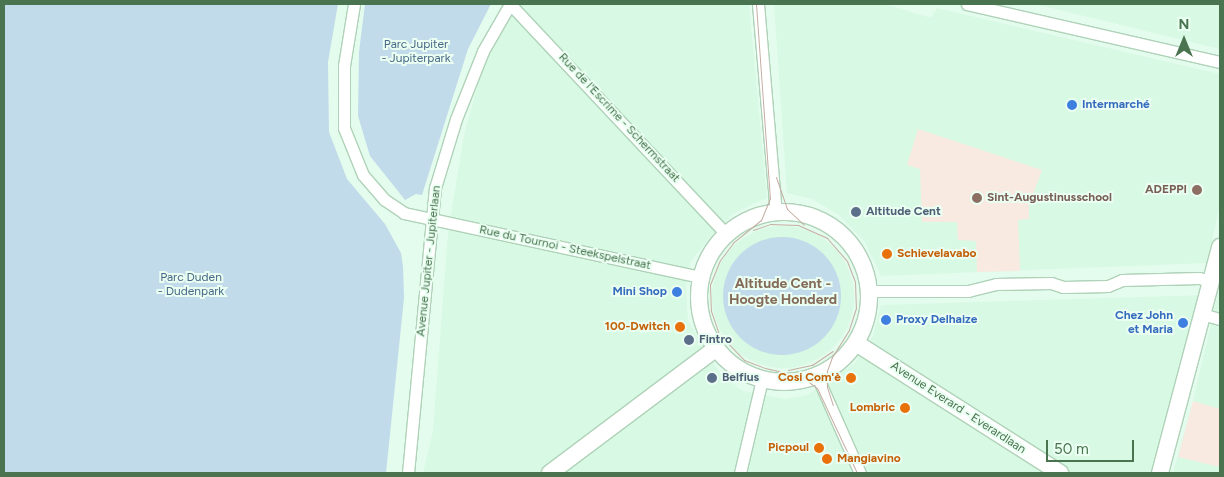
<!DOCTYPE html>
<meta charset="utf-8">
<style>
body{margin:0}
#map{position:relative;width:1224px;height:477px;overflow:hidden;background:#e4fced;font-family:Figtree,sans-serif}
div>[style]{position:absolute}
.residential>*{inset:0;background:#d8f9e3}
.round{border-radius:50%}
.education>*{inset:0;background:#f8eae0}
.green>*{inset:0;background:#c2dbea}
.roads{filter:drop-shadow(1px 0 #afd2b8) drop-shadow(-1px 0 #afd2b8) drop-shadow(0 1px #afd2b8) drop-shadow(0 -1px #afd2b8)}
.street>*{height:11px;margin:-5.5px;padding:0 5.5px;transform-origin:5.5px;border-radius:5.5px;background:#fff}
.secondary>*{height:16px;margin:-8px;padding:0 8px;transform-origin:8px;border-radius:8px;background:#fff}
.secondary>.ring{margin:-8px;padding:0;box-sizing:content-box;background:none;border:16px solid #fff;border-radius:50%}
.tram>*{height:1px;margin:-0.5px;padding:0 0.5px;transform-origin:0.5px;border-radius:0.5px;background:#c5ada2}
.dots>*{width:14px;height:14px;translate:-50% -50%;box-sizing:border-box;border:2px solid #eafff2;border-radius:50%}
span{translate:-50% -50%;white-space:nowrap;text-align:center;line-height:1.15;-webkit-text-stroke:4px #eafff2;paint-order:stroke}
.park-label{font-size:12px;color:#476886}
.shop-label{font-size:12px;color:#366cbe;font-weight:700}
.left{translate:0 -50%;text-align:left}
.right{translate:-100% -50%;text-align:right}
.street-label{font-size:12px;color:#49744f}
.education-label{font-size:12px;color:#785e54;font-weight:700}
.service-label{font-size:12px;color:#4e5e75;font-weight:700}
.food-label{font-size:12px;color:#c56008;font-weight:700}
.neighbourhood-label{font-size:14px;color:#846b58;font-weight:700}
.frame{position:absolute;inset:0;border:5px solid #49744f;pointer-events:none}
.north{position:absolute;left:1159px;top:15px;width:50px;height:50px;-webkit-text-stroke:4px #eafff2;paint-order:stroke;rotate:0deg;font-size:14px;font-weight:700;line-height:20px;text-align:center;color:#49744f}
.north::after{content:'';display:block;margin:auto;width:18px;height:22px;background:#49744f;clip-path:polygon(50% 0,100% 100%,50% 72%,0 100%)}
.scale{position:absolute;left:1046px;top:440px;width:88px;height:22px;box-sizing:border-box;border:2px solid #49744f;border-top:0;padding-left:6px;font-size:15px;line-height:18px;white-space:nowrap;color:#49744f;-webkit-text-stroke:4px #eafff2;paint-order:stroke}
</style>
<div id="map">
<div class="residential">
<div style="clip-path:polygon(513px 4px,749px 4px,767px 198px,734px 213px,711px 236px,691px 261px,686px 286px,688px 321px,721px 375px,743px 391px,785px 399px,807px 395px,855px 363px,872px 339px,881px 305px,1207px 295px,1156px 473px,423px 473px,433px 431px,448px 233px,464px 135px,489px 44px)"></div>
<div style="clip-path:polygon(774px 4px,885px 4px,931px 18px,937px 8px,1220px 74px,1220px 205px,1207px 263px,881px 276px,865px 242px,839px 215px,812px 199px,787px 193px)"></div>
<div style="clip-path:polygon(1033px 4px,1220px 4px,1220px 49px,1043px 6px)"></div>
<div class="round" style="left:712px;top:226px;width:142px;height:142px"></div>
<div style="clip-path:polygon(1220px 284px,1220px 473px,1173px 473px,1193px 401px)"></div>
</div>
<div class="education">
<div style="clip-path:polygon(918px 129px,1042px 170px,1029px 205px,1029px 219px,1018px 220px,1020px 271px,977px 272px,976px 241px,958px 240px,957px 222px,922px 222px,920px 169px,907px 165px)"></div>
<div style="clip-path:polygon(1193px 401px,1220px 409px,1220px 467px,1178px 457px)"></div>
</div>
<div class="green">
<div style="clip-path:polygon(4px 4px,338px 4px,328px 62px,329px 132px,347px 179px,385px 224px,401px 253px,403px 266px,404px 298px,386px 473px,4px 473px)"></div>
<div style="clip-path:polygon(365px 4px,491px 4px,468px 49px,422px 195px,416px 194px,405px 200px,370px 156px,358px 116px,359px 52px)"></div>
<div class="round" style="left:723px;top:237px;width:118px;height:118px"></div>
</div>
<div class="roads">
<div class="street">
<div style="left:354px;top:4px;width:63px;rotate:99.2deg"></div>
<div style="left:344px;top:66px;width:62px;rotate:90deg"></div>
<div style="left:344px;top:128px;width:51px;rotate:68deg"></div>
<div style="left:363px;top:175px;width:33px;rotate:49deg"></div>
<div style="left:385px;top:200px;width:23px;rotate:34deg"></div>
<div style="left:404px;top:213px;width:303px;rotate:12.2deg"></div>
<div style="left:510px;top:4px;width:316px;rotate:46.8deg"></div>
<div style="left:758px;top:4px;width:209px;rotate:85.1deg"></div>
<div style="left:967px;top:4px;width:260px;rotate:12.9deg"></div>
<div style="left:869px;top:291px;width:99px"></div>
<div style="left:968px;top:291px;width:29px;rotate:-14deg"></div>
<div style="left:996px;top:284px;width:55px;rotate:-1deg"></div>
<div style="left:1051px;top:283px;width:13px;rotate:18deg"></div>
<div style="left:1063px;top:287px;width:45px;rotate:-1.3deg"></div>
<div style="left:1108px;top:286px;width:15px;rotate:-23deg"></div>
<div style="left:1122px;top:280px;width:77px;rotate:-1.5deg"></div>
<div style="left:1199px;top:278px;width:11px;rotate:15deg"></div>
<div style="left:1202px;top:314px;width:19px;rotate:16deg"></div>
<div style="left:817px;top:376px;width:106px;rotate:66.1deg"></div>
<div style="left:408px;top:473px;width:286px;rotate:-84.6deg"></div>
<div style="left:435px;top:188px;width:72px;rotate:-73.1deg"></div>
<div style="left:456px;top:119px;width:73px;rotate:-68.3deg"></div>
<div style="left:483px;top:51px;width:54px;rotate:-60.1deg"></div>
<div style="left:740px;top:473px;width:97px;rotate:-76.8deg"></div>
</div>
<div class="secondary">
<div class="ring" style="left:699px;top:212px;width:154px;height:154px"></div>
<div style="left:856px;top:343px;width:242px;rotate:32.5deg"></div>
<div style="left:550px;top:473px;width:206px;rotate:-36.9deg"></div>
<div style="left:1160px;top:473px;width:234px;rotate:-75.1deg"></div>
</div>
</div>
<div class="tram">
<div style="left:756px;top:4px;width:195px;rotate:85.9deg"></div>
<div style="left:770px;top:198px;width:24px;rotate:112deg"></div>
<div style="left:761px;top:220px;width:36px;rotate:141deg"></div>
<div style="left:733px;top:243px;width:21px;rotate:127deg"></div>
<div style="left:720px;top:260px;width:27px;rotate:112deg"></div>
<div style="left:710px;top:285px;width:26px;rotate:88deg"></div>
<div style="left:711px;top:311px;width:24px;rotate:71deg"></div>
<div style="left:719px;top:334px;width:36px;rotate:46deg"></div>
<div style="left:744px;top:360px;width:22px;rotate:21deg"></div>
<div style="left:765px;top:368px;width:37px;rotate:13deg"></div>
<div style="left:801px;top:376px;width:20px;rotate:37deg"></div>
<div style="left:817px;top:388px;width:94px;rotate:64.8deg"></div>
<div style="left:776px;top:177px;width:34px;rotate:71deg"></div>
<div style="left:787px;top:209px;width:23px;rotate:43deg"></div>
<div style="left:753px;top:230px;width:18px;rotate:-19deg"></div>
<div style="left:770px;top:224px;width:28px;rotate:2deg"></div>
<div style="left:798px;top:225px;width:32px;rotate:24deg"></div>
<div style="left:827px;top:238px;width:30px;rotate:49deg"></div>
<div style="left:847px;top:261px;width:22px;rotate:69deg"></div>
<div style="left:855px;top:282px;width:26px;rotate:88deg"></div>
<div style="left:856px;top:308px;width:23px;rotate:108deg"></div>
<div style="left:849px;top:330px;width:32px;rotate:122deg"></div>
<div style="left:832px;top:357px;width:15px;rotate:110deg"></div>
<div style="left:827px;top:371px;width:16px;rotate:90deg"></div>
<div style="left:827px;top:387px;width:19px;rotate:72deg"></div>
<div style="left:788px;top:370px;width:25px;rotate:-12deg"></div>
<div style="left:812px;top:365px;width:25px;rotate:-34deg"></div>
</div>
<div class="dots">
<div style="left:1072px;top:105px;background:#3f7fe0"></div>
<div style="left:1197px;top:190px;background:#8d6e63"></div>
<div style="left:977px;top:198px;background:#8d6e63"></div>
<div style="left:856px;top:212px;background:#5c6f8a"></div>
<div style="left:887px;top:254px;background:#e8710a"></div>
<div style="left:677px;top:292px;background:#3f7fe0"></div>
<div style="left:886px;top:320px;background:#3f7fe0"></div>
<div style="left:1183px;top:323px;background:#3f7fe0"></div>
<div style="left:680px;top:327px;background:#e8710a"></div>
<div style="left:689px;top:340px;background:#5c6f8a"></div>
<div style="left:712px;top:378px;background:#5c6f8a"></div>
<div style="left:851px;top:378px;background:#e8710a"></div>
<div style="left:905px;top:408px;background:#e8710a"></div>
<div style="left:819px;top:448px;background:#e8710a"></div>
<div style="left:827px;top:459px;background:#e8710a"></div>
</div>
<div class="park-label">
<span style="left:416px;top:52px">Parc Jupiter<br>- Jupiterpark</span>
<span style="left:191px;top:285px">Parc Duden<br>- Dudenpark</span>
</div>
<div class="shop-label">
<span class="left" style="left:1082px;top:105px">Intermarché</span>
<span class="right" style="left:667px;top:292px">Mini Shop</span>
<span class="right" style="left:1173px;top:323px">Chez John<br>et Maria</span>
<span class="left" style="left:896px;top:320px">Proxy Delhaize</span>
</div>
<div class="street-label">
<span style="left:619px;top:118px;rotate:47deg">Rue de l'Escrime - Schermstraat</span>
<span style="left:565px;top:248px;rotate:12deg">Rue du Tournoi - Steekspelstraat</span>
<span style="left:429px;top:261px;rotate:-84deg">Avenue Jupiter - Jupiterlaan</span>
<span style="left:958px;top:408px;rotate:33deg">Avenue Everard - Everardlaan</span>
</div>
<div class="education-label">
<span class="right" style="left:1187px;top:190px">ADEPPI</span>
<span class="left" style="left:987px;top:198px">Sint-Augustinusschool</span>
</div>
<div class="service-label">
<span class="left" style="left:866px;top:212px">Altitude Cent</span>
<span class="left" style="left:699px;top:340px">Fintro</span>
<span class="left" style="left:722px;top:378px">Belfius</span>
</div>
<div class="food-label">
<span class="left" style="left:897px;top:254px">Schievelavabo</span>
<span class="right" style="left:670px;top:327px">100-Dwitch</span>
<span class="right" style="left:841px;top:378px">Cosi Com'è</span>
<span class="right" style="left:895px;top:408px">Lombric</span>
<span class="right" style="left:809px;top:448px">Picpoul</span>
<span class="left" style="left:837px;top:459px">Mangiavino</span>
</div>
<div class="neighbourhood-label">
<span style="left:783px;top:292px">Altitude Cent -<br>Hoogte Honderd</span>
</div>
<div class="frame"></div>
<div class="north">N</div>
<div class="scale">50 m</div>
</div>
